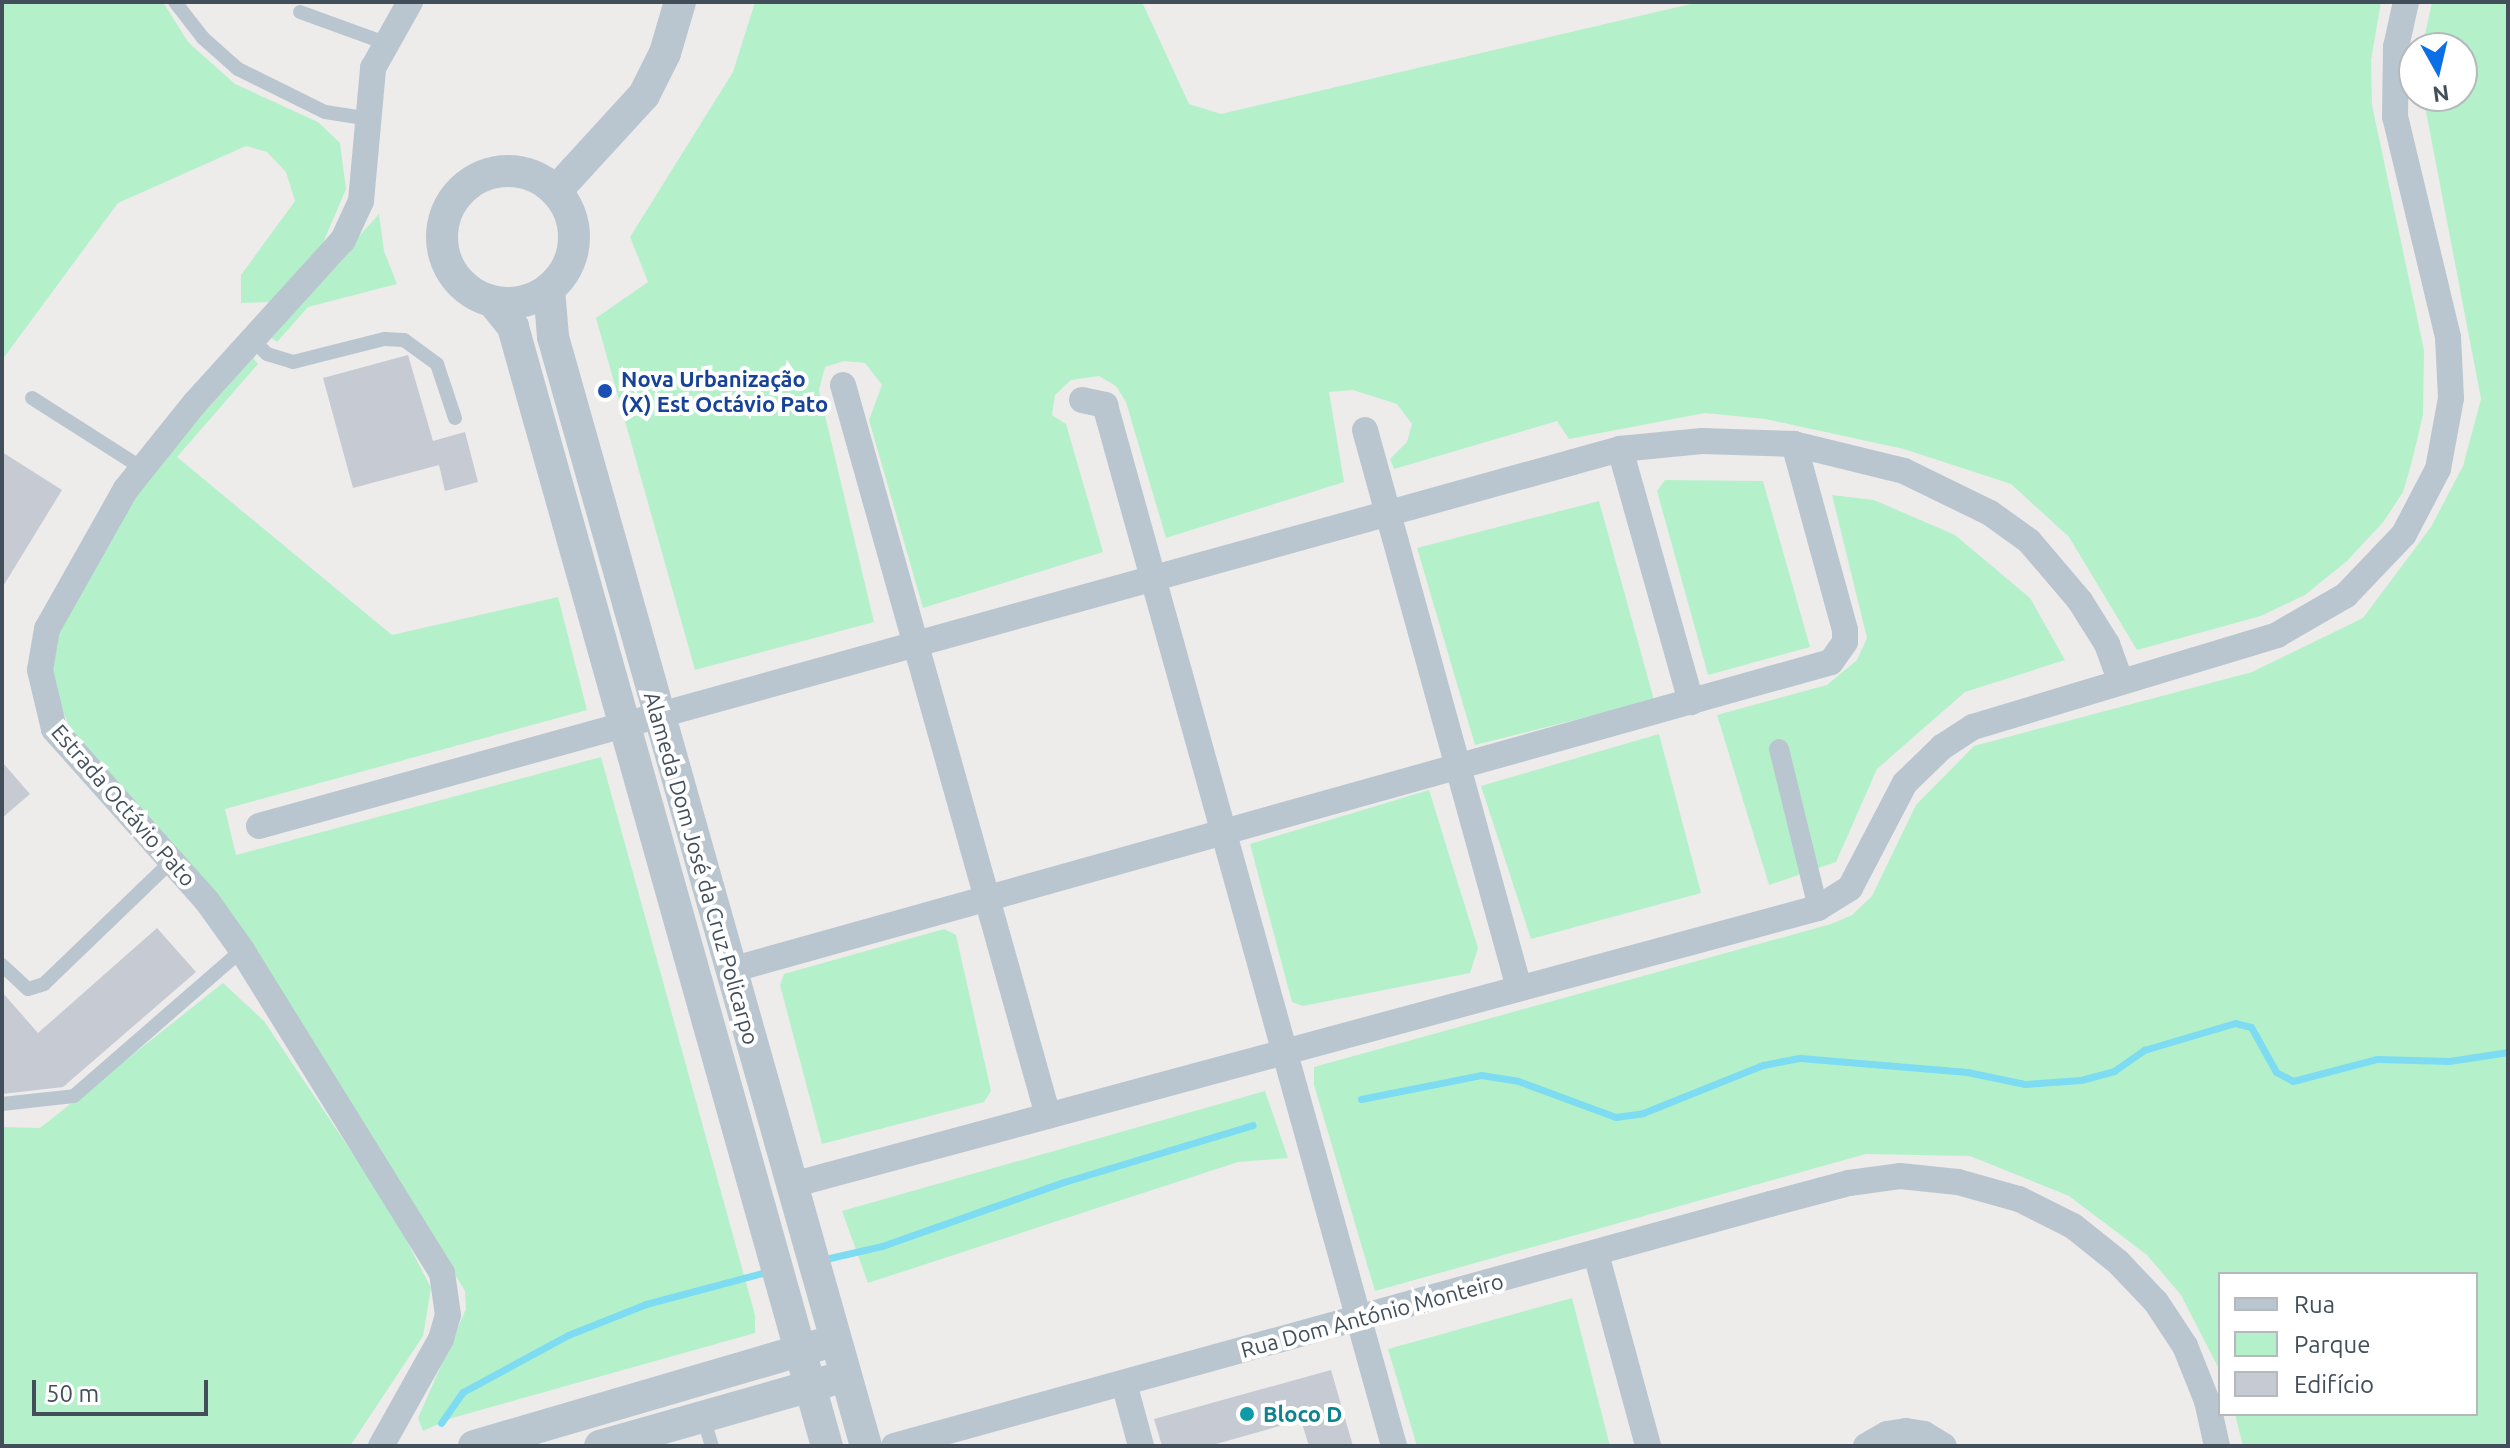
<!DOCTYPE html>
<meta charset="utf-8">
<style>
body{margin:0}
#map{position:relative;width:2510px;height:1448px;overflow:hidden;background:#eeebeb;font-family:Ubuntu,sans-serif}
div>[style]{position:absolute}
.green>*{inset:0;background:#b4f1cb}
.stream>*{height:7px;margin:-3.5px;padding:0 3.5px;transform-origin:3.5px;border-radius:3.5px;background:#7ddbf2}
.building>*{inset:0;background:#c6cad2}
.service>*{height:14px;margin:-7px;padding:0 7px;transform-origin:7px;border-radius:7px;background:#bac6cf}
.pedestrian>*{height:20px;margin:-10px;padding:0 10px;transform-origin:10px;border-radius:10px;background:#bac6cf}
.minor>*{height:26px;margin:-13px;padding:0 13px;transform-origin:13px;border-radius:13px;background:#bac6cf}
.tertiary>*{height:32px;margin:-16px;padding:0 16px;transform-origin:16px;border-radius:16px;background:#bac6cf}
.tertiary>.ring{margin:-16px;padding:0;box-sizing:content-box;background:none;border:32px solid #bac6cf;border-radius:50%}
.dots>*{width:22px;height:22px;translate:-50% -50%;box-sizing:border-box;border:4px solid #fff;border-radius:50%}
span{translate:-50% -50%;white-space:nowrap;text-align:center;line-height:1.15;-webkit-text-stroke:8px #fff;paint-order:stroke}
.transit-label{font-size:22px;color:#164399;font-weight:700}
.left{translate:0 -50%;text-align:left}
.street-label{font-size:22px;color:#424f5a}
.culture-label{font-size:22px;color:#0d838f;font-weight:700}
.frame{position:absolute;inset:0;border:4px solid #424f5a;pointer-events:none}
.legend{position:absolute;left:2218px;top:1272px;width:260px;height:144px;box-sizing:border-box;background:#fff;border:2px solid #b3b9bd;margin:0;padding:10px 14px;list-style:none;font-size:24px;color:#424f5a}
.legend li{display:flex;align-items:center;gap:16px;height:40px}
.legend b{width:40px;border:2px solid #b3b9bd}
.north{position:absolute;left:2398px;top:32px;width:80px;height:80px;box-sizing:border-box;background:#fff;border:2px solid #b3b9bd;border-radius:50%;rotate:172deg;font-size:22px;font-weight:700;line-height:32px;text-align:center;color:#424f5a}
.north::after{content:'';display:block;margin:auto;width:28px;height:36px;background:#0b6fe8;clip-path:polygon(50% 0,100% 100%,50% 72%,0 100%)}
.scale{position:absolute;left:32px;top:1380px;width:176px;height:36px;box-sizing:border-box;border:4px solid #424f5a;border-top:0;padding-left:10px;font-size:24px;line-height:28px;white-space:nowrap;color:#424f5a;-webkit-text-stroke:6px #fff;paint-order:stroke}
</style>
<div id="map">
<div class="green">
<div style="clip-path:polygon(2px 2px,163px 2px,188px 42px,235px 84px,318px 122px,340px 143px,346px 189px,320px 250px,272px 302px,241px 303px,241px 275px,295px 201px,286px 172px,267px 152px,246px 146px,118px 203px,2px 360px)"></div>
<div style="clip-path:polygon(755px 2px,1142px 2px,1189px 104px,1221px 114px,1699px 2px,2381px 2px,2371px 60px,2372px 105px,2424px 350px,2423px 415px,2411px 465px,2403px 492px,2384px 521px,2347px 561px,2305px 595px,2261px 616px,2137px 650px,2069px 537px,2011px 484px,1904px 449px,1765px 419px,1705px 413px,1569px 439px,1557px 421px,1394px 469px,1390px 459px,1407px 442px,1412px 424px,1397px 404px,1353px 390px,1329px 392px,1344px 482px,1166px 538px,1126px 402px,1116px 386px,1099px 376px,1071px 380px,1055px 395px,1052px 415px,1066px 424px,1103px 552px,923px 608px,869px 420px,882px 385px,865px 363px,844px 361px,825px 367px,819px 390px,874px 622px,695px 670px,596px 318px,648px 282px,630px 237px,733px 72px)"></div>
<div style="clip-path:polygon(2432px 2px,2508px 2px,2508px 1446px,2243px 1446px,2235px 1414px,2476px 1414px,2476px 1274px,2220px 1274px,2220px 1371px,2181px 1295px,2147px 1255px,2069px 1196px,1970px 1156px,1866px 1154px,1375px 1291px,1314px 1085px,1314px 1067px,1831px 924px,1852px 915px,1872px 896px,1916px 805px,1974px 746px,2252px 672px,2363px 618px,2431px 527px,2463px 466px,2481px 399px,2423px 96px,2462px 96px,2462px 48px,2422px 48px)"></div>
<div style="clip-path:polygon(379px 214px,384px 251px,397px 284px,308px 307px,277px 342px,269px 336px)"></div>
<div style="clip-path:polygon(253px 358px,258px 364px,177px 457px,392px 635px,558px 597px,587px 710px,225px 809px,236px 855px,601px 757px,755px 1315px,755px 1333px,452px 1418px,423px 1431px,418px 1418px,466px 1309px,465px 1291px,255px 948px,72px 734px,56px 694px,50px 645px,119px 519px,156px 466px)"></div>
<div style="clip-path:polygon(1665px 480px,1763px 481px,1810px 647px,1708px 675px,1657px 491px)"></div>
<div style="clip-path:polygon(1832px 495px,1874px 500px,1955px 535px,2030px 598px,2065px 660px,1965px 692px,1877px 769px,1836px 862px,1769px 885px,1717px 715px,1827px 685px,1857px 660px,1867px 638px)"></div>
<div style="clip-path:polygon(1599px 501px,1654px 700px,1475px 745px,1417px 548px)"></div>
<div style="clip-path:polygon(1659px 734px,1701px 893px,1531px 939px,1481px 786px)"></div>
<div style="clip-path:polygon(1429px 790px,1478px 948px,1470px 973px,1303px 1006px,1292px 1002px,1250px 844px)"></div>
<div style="clip-path:polygon(944px 929px,956px 935px,991px 1091px,984px 1102px,822px 1144px,780px 985px,784px 974px)"></div>
<div style="clip-path:polygon(223px 983px,264px 1021px,393px 1214px,431px 1288px,423px 1336px,350px 1446px,2px 1446px,2px 1127px,40px 1128px)"></div>
<div style="clip-path:polygon(1265px 1091px,1288px 1158px,1238px 1162px,868px 1283px,842px 1211px)"></div>
<div style="clip-path:polygon(1572px 1298px,1610px 1446px,1417px 1446px,1388px 1349px)"></div>
</div>
<div class="stream">
<div style="left:1361px;top:1099px;width:122px;rotate:-11.3deg"></div>
<div style="left:1481px;top:1075px;width:37px;rotate:9deg"></div>
<div style="left:1518px;top:1081px;width:104px;rotate:20.2deg"></div>
<div style="left:1616px;top:1117px;width:27px;rotate:-8deg"></div>
<div style="left:1643px;top:1113px;width:129px;rotate:-21.8deg"></div>
<div style="left:1763px;top:1065px;width:38px;rotate:-11deg"></div>
<div style="left:1800px;top:1058px;width:168px;rotate:4.8deg"></div>
<div style="left:1967px;top:1072px;width:59px;rotate:11.7deg"></div>
<div style="left:2025px;top:1084px;width:56px;rotate:-4.1deg"></div>
<div style="left:2081px;top:1080px;width:34px;rotate:-15deg"></div>
<div style="left:2114px;top:1071px;width:37px;rotate:-35deg"></div>
<div style="left:2144px;top:1050px;width:95px;rotate:-16.5deg"></div>
<div style="left:2235px;top:1023px;width:16px;rotate:14deg"></div>
<div style="left:2251px;top:1027px;width:51px;rotate:60.9deg"></div>
<div style="left:2276px;top:1072px;width:19px;rotate:28deg"></div>
<div style="left:2293px;top:1081px;width:87px;rotate:-14.7deg"></div>
<div style="left:2377px;top:1059px;width:72px;rotate:1.6deg"></div>
<div style="left:2449px;top:1061px;width:60px;rotate:-8.7deg"></div>
<div style="left:821px;top:1260px;width:63px;rotate:-12.9deg"></div>
<div style="left:882px;top:1246px;width:193px;rotate:-19.4deg"></div>
<div style="left:1064px;top:1182px;width:197px;rotate:-16.8deg"></div>
<div style="left:441px;top:1423px;width:38px;rotate:-55deg"></div>
<div style="left:463px;top:1392px;width:119px;rotate:-28.5deg"></div>
<div style="left:568px;top:1335px;width:84px;rotate:-21.7deg"></div>
<div style="left:646px;top:1304px;width:128px;rotate:-14.9deg"></div>
</div>
<div class="building">
<div style="clip-path:polygon(408px 355px,433px 441px,465px 432px,478px 482px,445px 491px,439px 465px,353px 488px,323px 378px)"></div>
<div style="clip-path:polygon(2px 452px,62px 490px,2px 588px)"></div>
<div style="clip-path:polygon(2px 762px,30px 794px,2px 818px)"></div>
<div style="clip-path:polygon(157px 928px,196px 972px,63px 1087px,2px 1094px,2px 992px,38px 1033px)"></div>
<div style="clip-path:polygon(1331px 1370px,1353px 1446px,1309px 1446px,1301px 1420px,1209px 1446px,1162px 1446px,1154px 1419px)"></div>
</div>
<div class="service">
<div style="left:175px;top:2px;width:46px;rotate:52.1deg"></div>
<div style="left:203px;top:38px;width:47px;rotate:41.5deg"></div>
<div style="left:238px;top:69px;width:97px;rotate:26.3deg"></div>
<div style="left:325px;top:112px;width:46px;rotate:8.8deg"></div>
<div style="left:300px;top:12px;width:90px;rotate:20deg"></div>
<div style="left:253px;top:340px;width:20px;rotate:45deg"></div>
<div style="left:267px;top:354px;width:27px;rotate:17deg"></div>
<div style="left:293px;top:362px;width:94px;rotate:-14.2deg"></div>
<div style="left:384px;top:339px;width:20px;rotate:3deg"></div>
<div style="left:404px;top:340px;width:41px;rotate:36deg"></div>
<div style="left:437px;top:364px;width:57px;rotate:71.6deg"></div>
<div style="left:32px;top:398px;width:130px;rotate:32.5deg"></div>
<div style="left:2px;top:965px;width:35px;rotate:43deg"></div>
<div style="left:28px;top:989px;width:17px;rotate:-17deg"></div>
<div style="left:44px;top:984px;width:178px;rotate:-43.9deg"></div>
<div style="left:2px;top:1104px;width:72px;rotate:-6.3deg"></div>
<div style="left:74px;top:1096px;width:223px;rotate:-41deg"></div>
<div style="left:703px;top:1417px;width:30px;rotate:73deg"></div>
</div>
<div class="pedestrian">
<div style="left:1779px;top:749px;width:164px;rotate:76.2deg"></div>
</div>
<div class="minor">
<div style="left:843px;top:385px;width:759px;rotate:74.33deg"></div>
<div style="left:1082px;top:400px;width:24px;rotate:12deg"></div>
<div style="left:1105px;top:405px;width:1080px;rotate:74.48deg"></div>
<div style="left:1365px;top:430px;width:579px;rotate:74.57deg"></div>
<div style="left:1620px;top:449px;width:263px;rotate:74.3deg"></div>
<div style="left:259px;top:826px;width:1363px;rotate:-15.48deg"></div>
<div style="left:1573px;top:462px;width:49px;rotate:-15.5deg"></div>
<div style="left:1620px;top:449px;width:82px;rotate:-5.6deg"></div>
<div style="left:1702px;top:441px;width:92px;rotate:1.9deg"></div>
<div style="left:1794px;top:444px;width:113px;rotate:13.8deg"></div>
<div style="left:1904px;top:471px;width:96px;rotate:26deg"></div>
<div style="left:1990px;top:513px;width:48px;rotate:35.7deg"></div>
<div style="left:2029px;top:541px;width:79px;rotate:49.6deg"></div>
<div style="left:2080px;top:601px;width:51px;rotate:57.9deg"></div>
<div style="left:2107px;top:644px;width:37px;rotate:70deg"></div>
<div style="left:731px;top:970px;width:1142px;rotate:-15.64deg"></div>
<div style="left:1831px;top:662px;width:24px;rotate:-55deg"></div>
<div style="left:1845px;top:642px;width:12px;rotate:-90deg"></div>
<div style="left:1845px;top:630px;width:193px;rotate:-105.3deg"></div>
<div style="left:792px;top:1185px;width:1063px;rotate:-15.11deg"></div>
<div style="left:1818px;top:908px;width:38px;rotate:-32deg"></div>
<div style="left:1850px;top:888px;width:119px;rotate:-62.4deg"></div>
<div style="left:1905px;top:783px;width:52px;rotate:-44.2deg"></div>
<div style="left:1942px;top:747px;width:37px;rotate:-33deg"></div>
<div style="left:1973px;top:727px;width:318px;rotate:-16.8deg"></div>
<div style="left:2277px;top:635px;width:80px;rotate:-30.1deg"></div>
<div style="left:2346px;top:595px;width:84px;rotate:-46.4deg"></div>
<div style="left:2404px;top:534px;width:73px;rotate:-62.4deg"></div>
<div style="left:2438px;top:469px;width:72px;rotate:-79.6deg"></div>
<div style="left:2451px;top:398px;width:61px;rotate:-92.8deg"></div>
<div style="left:2448px;top:337px;width:226px;rotate:-103.5deg"></div>
<div style="left:2395px;top:117px;width:70px;rotate:-89.2deg"></div>
<div style="left:2396px;top:47px;width:46px;rotate:-77.5deg"></div>
<div style="left:1596px;top:1254px;width:199px;rotate:74.8deg"></div>
<div style="left:1124px;top:1383px;width:65px;rotate:74.9deg"></div>
<div style="left:381px;top:1446px;width:123px;rotate:-60.7deg"></div>
<div style="left:441px;top:1339px;width:25px;rotate:-74deg"></div>
<div style="left:448px;top:1315px;width:42px;rotate:-98.1deg"></div>
<div style="left:442px;top:1273px;width:380px;rotate:-121.8deg"></div>
<div style="left:242px;top:950px;width:60px;rotate:-125.5deg"></div>
<div style="left:207px;top:901px;width:230px;rotate:-131.7deg"></div>
<div style="left:54px;top:729px;width:61px;rotate:-103.3deg"></div>
<div style="left:40px;top:670px;width:42px;rotate:-80.3deg"></div>
<div style="left:47px;top:629px;width:161px;rotate:-60.6deg"></div>
<div style="left:126px;top:489px;width:110px;rotate:-51.3deg"></div>
<div style="left:195px;top:403px;width:220px;rotate:-47.8deg"></div>
<div style="left:343px;top:240px;width:43px;rotate:-65.2deg"></div>
<div style="left:361px;top:201px;width:134px;rotate:-84.8deg"></div>
<div style="left:373px;top:68px;width:76px;rotate:-60.7deg"></div>
<div style="left:894px;top:1446px;width:909px;rotate:-15.44deg"></div>
<div style="left:1770px;top:1204px;width:82px;rotate:-14.9deg"></div>
<div style="left:1849px;top:1183px;width:51px;rotate:-7.8deg"></div>
<div style="left:1900px;top:1176px;width:58px;rotate:5.9deg"></div>
<div style="left:1958px;top:1182px;width:63px;rotate:15.6deg"></div>
<div style="left:2019px;top:1199px;width:60px;rotate:26.6deg"></div>
<div style="left:2073px;top:1226px;width:58px;rotate:38.7deg"></div>
<div style="left:2118px;top:1262px;width:55px;rotate:46.5deg"></div>
<div style="left:2156px;top:1302px;width:53px;rotate:56.6deg"></div>
<div style="left:2185px;top:1346px;width:59px;rotate:68.2deg"></div>
<div style="left:2207px;top:1401px;width:46px;rotate:77.5deg"></div>
<div style="left:1866px;top:1446px;width:24px;rotate:-30deg"></div>
<div style="left:1887px;top:1434px;width:19px;rotate:-9deg"></div>
<div style="left:1906px;top:1431px;width:18px;rotate:9deg"></div>
<div style="left:1924px;top:1434px;width:23px;rotate:31deg"></div>
</div>
<div class="tertiary">
<div class="ring" style="left:442px;top:171px;width:100px;height:100px"></div>
<div style="left:556px;top:191px;width:130px;rotate:-47.5deg"></div>
<div style="left:644px;top:95px;width:47px;rotate:-63.4deg"></div>
<div style="left:665px;top:53px;width:53px;rotate:-73.6deg"></div>
<div style="left:549px;top:289px;width:48px;rotate:85.2deg"></div>
<div style="left:553px;top:337px;width:1152px;rotate:74.24deg"></div>
<div style="left:493px;top:302px;width:32px;rotate:51deg"></div>
<div style="left:513px;top:327px;width:1162px;rotate:74.33deg"></div>
<div style="left:474px;top:1446px;width:360px;rotate:-16.3deg"></div>
<div style="left:600px;top:1446px;width:237px;rotate:-15.9deg"></div>
</div>
<div class="dots">
<div style="left:605px;top:391px;background:#1a4fb4"></div>
<div style="left:1247px;top:1414px;background:#0f9aa8"></div>
</div>
<div class="transit-label">
<span class="left" style="left:621px;top:391px">Nova Urbanização<br>(X) Est Octávio Pato</span>
</div>
<div class="street-label">
<span style="left:124px;top:805px;rotate:49deg">Estrada Octávio Pato</span>
<span style="left:702px;top:868px;rotate:74deg">Alameda Dom José da Cruz Policarpo</span>
<span style="left:1372px;top:1315px;rotate:-15deg">Rua Dom António Monteiro</span>
</div>
<div class="culture-label">
<span class="left" style="left:1263px;top:1414px">Bloco D</span>
</div>
<div class="frame"></div>
<ul class="legend">
<li><b style="height:10px;background:#bac6cf"></b>Rua</li>
<li><b style="height:22px;background:#b4f1cb"></b>Parque</li>
<li><b style="height:22px;background:#c6cad2"></b>Edifício</li>
</ul>
<div class="north">N</div>
<div class="scale">50 m</div>
</div>
